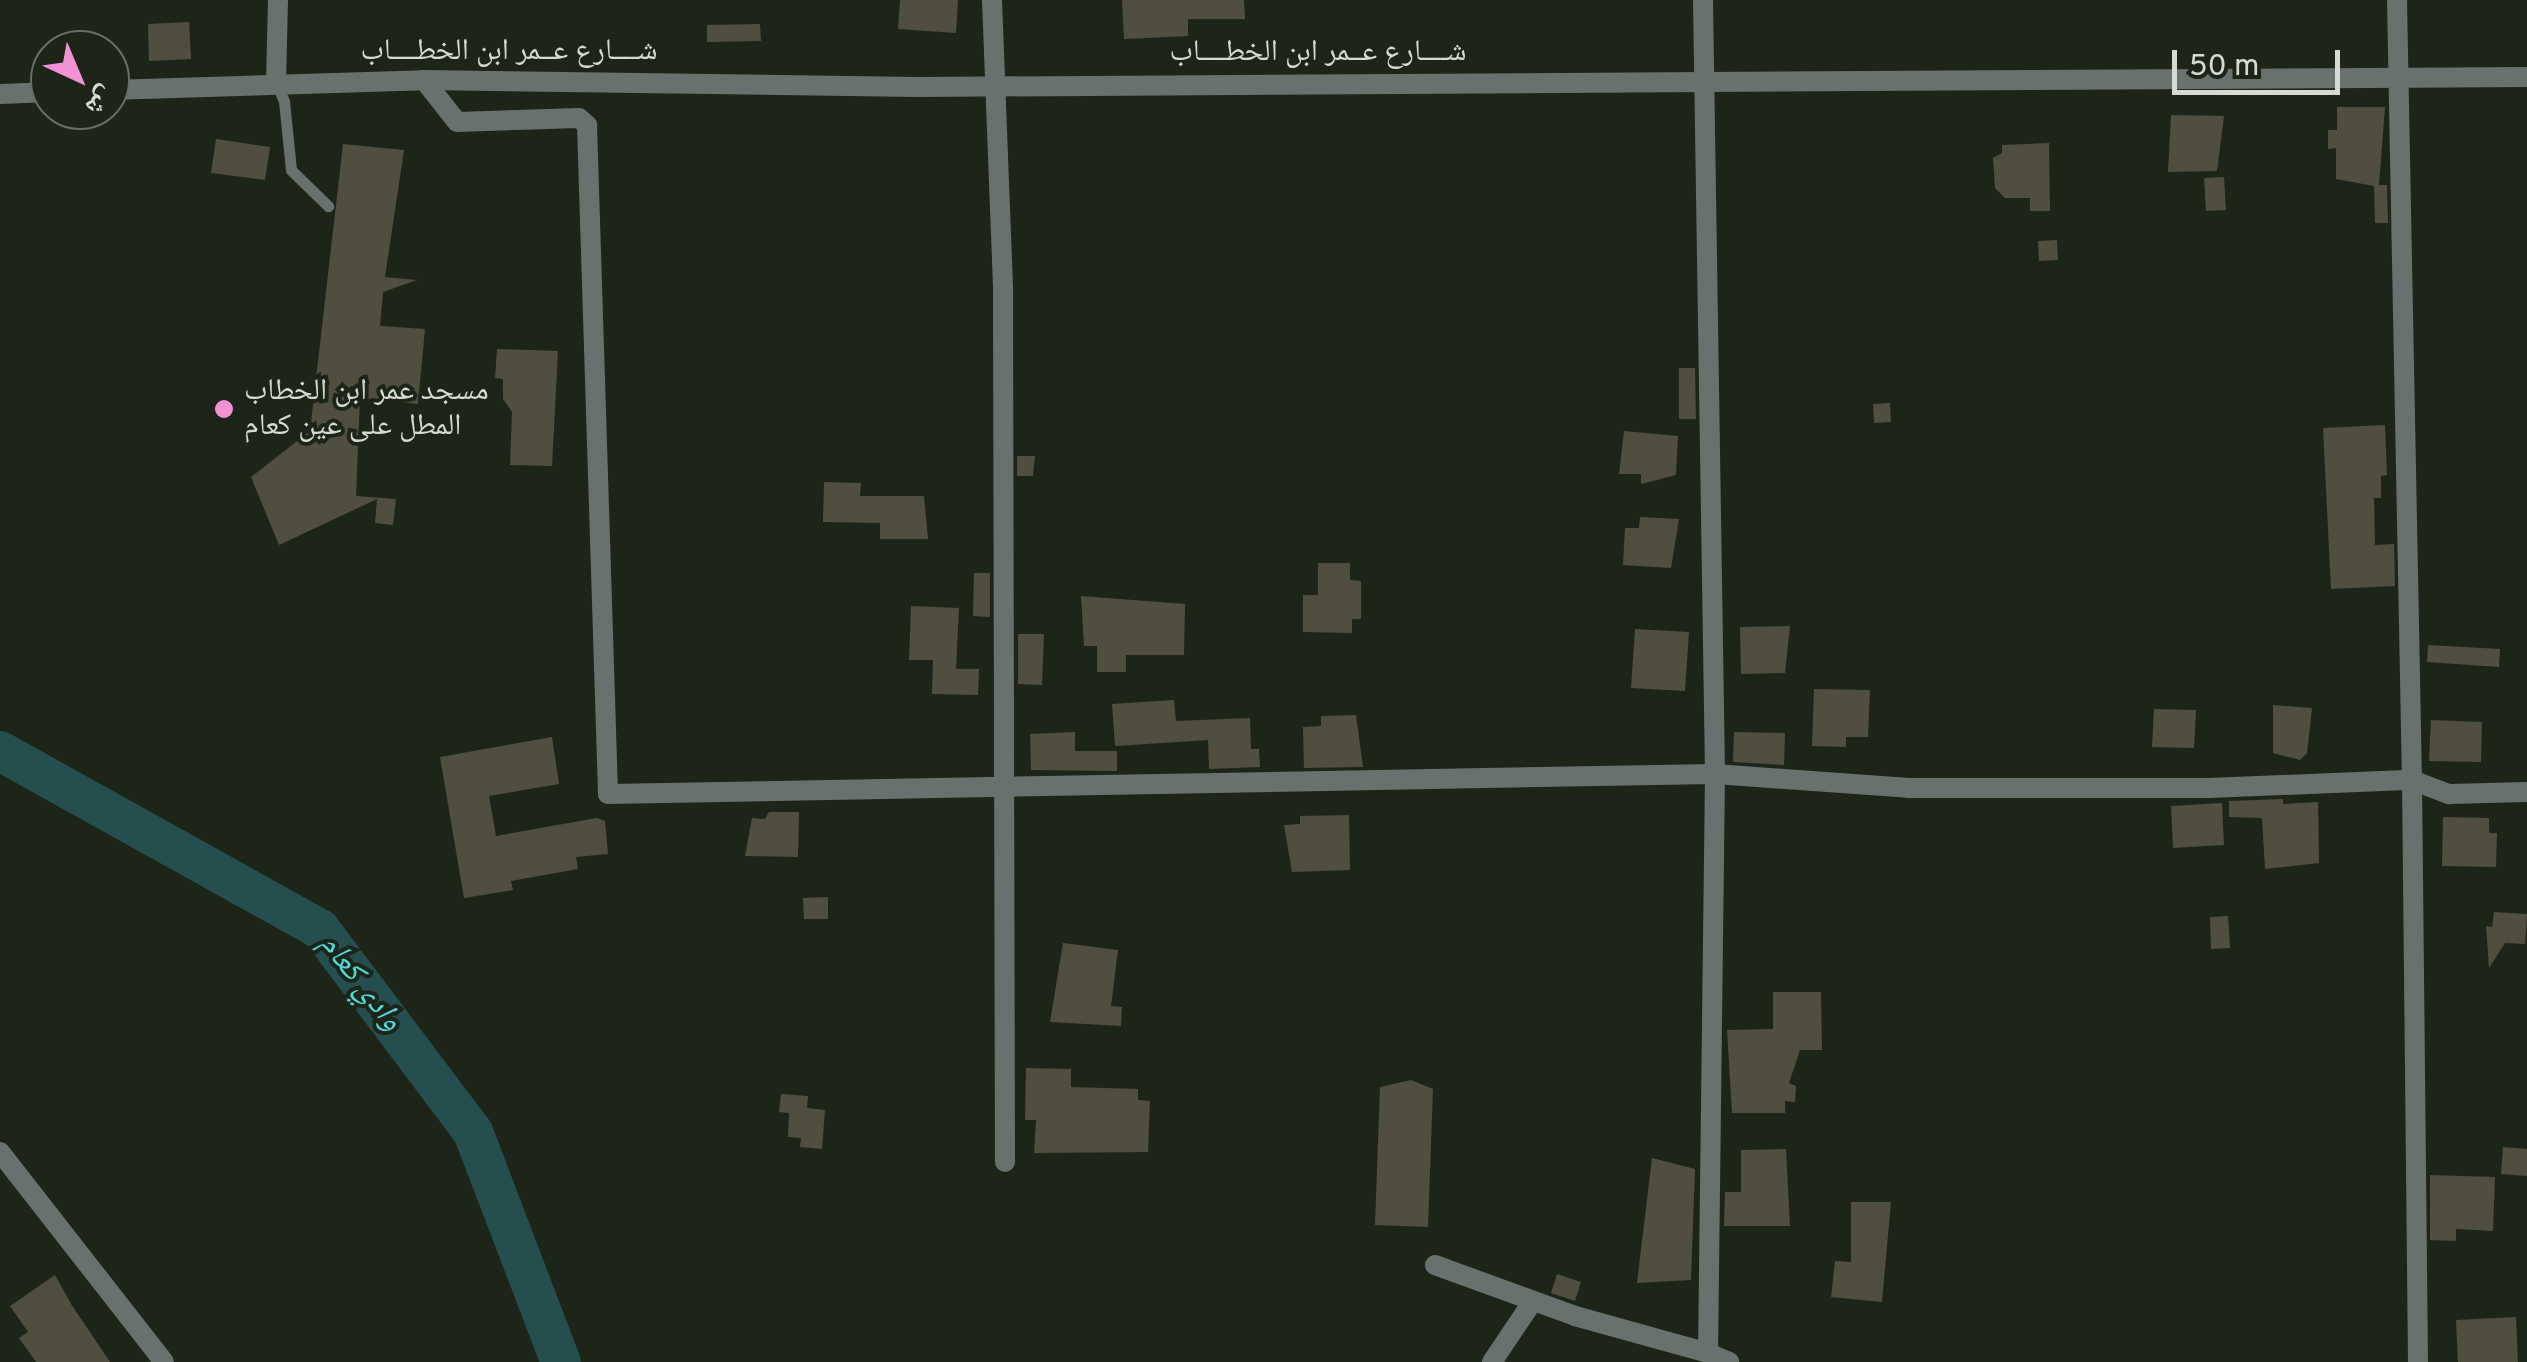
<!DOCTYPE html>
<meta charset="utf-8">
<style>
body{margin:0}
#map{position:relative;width:2527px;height:1362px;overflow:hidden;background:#1d2519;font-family:Overpass,"Noto Naskh Arabic",sans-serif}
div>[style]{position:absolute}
.river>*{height:40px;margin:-20px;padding:0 20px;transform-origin:20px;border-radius:20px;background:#254e4f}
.building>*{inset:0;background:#504f3f}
.service>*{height:11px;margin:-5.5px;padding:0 5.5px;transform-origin:5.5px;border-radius:5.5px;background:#69716e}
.minor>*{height:20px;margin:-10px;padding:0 10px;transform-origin:10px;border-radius:10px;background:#69716e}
.tertiary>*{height:20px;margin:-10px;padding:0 10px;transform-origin:10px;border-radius:10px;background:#69716e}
.dots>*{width:28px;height:28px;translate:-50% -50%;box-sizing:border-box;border:5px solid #1d2519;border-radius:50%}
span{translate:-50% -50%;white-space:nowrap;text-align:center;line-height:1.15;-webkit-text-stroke:8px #1d2519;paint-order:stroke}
.street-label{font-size:30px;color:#d5dbd2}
.poi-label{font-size:30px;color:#d5dbd2}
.left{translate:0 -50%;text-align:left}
.water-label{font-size:32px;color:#4fd9dc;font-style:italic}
.north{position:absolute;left:30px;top:30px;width:100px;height:100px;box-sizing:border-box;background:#1d2519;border:2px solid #676e63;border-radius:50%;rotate:136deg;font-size:28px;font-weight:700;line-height:40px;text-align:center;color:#d5dbd2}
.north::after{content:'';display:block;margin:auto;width:35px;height:45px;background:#f391d5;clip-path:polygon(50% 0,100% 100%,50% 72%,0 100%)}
.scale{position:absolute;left:2172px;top:50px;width:168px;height:45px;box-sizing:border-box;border:5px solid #d5dbd2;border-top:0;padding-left:12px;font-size:30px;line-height:35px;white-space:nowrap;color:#d5dbd2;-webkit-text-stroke:8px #1d2519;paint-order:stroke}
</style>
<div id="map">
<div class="river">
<div style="left:0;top:751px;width:366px;rotate:29.1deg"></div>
<div style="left:320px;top:929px;width:254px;rotate:53deg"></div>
<div style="left:473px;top:1132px;width:246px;rotate:69.1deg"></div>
</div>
<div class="building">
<div style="clip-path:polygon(900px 0,958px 0,956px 33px,898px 29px)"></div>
<div style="clip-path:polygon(1122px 0,1244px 0,1245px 19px,1188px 19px,1188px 36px,1124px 39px)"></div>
<div style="clip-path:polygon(189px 22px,191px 59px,149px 61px,148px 24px)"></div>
<div style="clip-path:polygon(760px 24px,761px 41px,707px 42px,707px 25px)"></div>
<div style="clip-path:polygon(2337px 107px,2385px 107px,2379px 185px,2387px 185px,2388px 223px,2375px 223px,2374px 186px,2336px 179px,2336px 148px,2328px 149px,2328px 130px,2337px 130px)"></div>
<div style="clip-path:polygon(2171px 115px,2224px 116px,2217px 171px,2168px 172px)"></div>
<div style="clip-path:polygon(216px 139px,270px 147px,265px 180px,211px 173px)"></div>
<div style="clip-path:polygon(2049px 143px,2050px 211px,2030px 211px,2030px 198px,2005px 198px,1995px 188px,1993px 158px,2002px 153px,2002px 145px)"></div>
<div style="clip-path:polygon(343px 144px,404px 150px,385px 277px,417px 280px,383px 292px,380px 326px,425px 329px,418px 404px,360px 398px,356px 496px,396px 499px,393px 525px,375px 523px,377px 499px,279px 545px,251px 477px,310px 431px)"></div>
<div style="clip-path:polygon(2224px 177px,2226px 210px,2206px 211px,2204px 178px)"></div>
<div style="clip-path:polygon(2057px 240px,2058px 260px,2039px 261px,2038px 241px)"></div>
<div style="clip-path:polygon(497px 349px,558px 351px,552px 466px,510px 465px,512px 412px,503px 399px,503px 379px,495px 378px)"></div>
<div style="clip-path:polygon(1679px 368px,1695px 368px,1696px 419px,1679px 419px)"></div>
<div style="clip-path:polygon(1890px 403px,1891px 422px,1874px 423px,1873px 404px)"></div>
<div style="clip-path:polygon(2385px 425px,2387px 475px,2381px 476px,2381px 498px,2374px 498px,2375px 545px,2394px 544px,2395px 586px,2331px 589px,2323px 428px)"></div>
<div style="clip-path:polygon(1624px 431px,1678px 436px,1676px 475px,1641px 484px,1641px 474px,1619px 474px)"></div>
<div style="clip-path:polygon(1017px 456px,1035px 456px,1033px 476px,1017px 476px)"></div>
<div style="clip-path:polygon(824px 482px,861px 483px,860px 496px,924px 496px,928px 539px,880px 539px,880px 523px,823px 522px)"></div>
<div style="clip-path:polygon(1640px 517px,1679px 519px,1671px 568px,1623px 565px,1625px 528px,1639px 528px)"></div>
<div style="clip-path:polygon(1318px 563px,1350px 563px,1350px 580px,1361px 581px,1361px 619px,1352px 619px,1352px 633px,1303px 632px,1303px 595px,1318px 595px)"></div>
<div style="clip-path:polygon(974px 573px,990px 573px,990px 617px,973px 616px)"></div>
<div style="clip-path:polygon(1081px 596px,1185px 604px,1184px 655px,1126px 655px,1126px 672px,1097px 672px,1097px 646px,1084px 646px)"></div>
<div style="clip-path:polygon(911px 606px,959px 608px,956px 669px,979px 669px,978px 695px,932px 694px,933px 660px,909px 660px)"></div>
<div style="clip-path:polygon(1790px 626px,1785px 673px,1741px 674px,1740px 627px)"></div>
<div style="clip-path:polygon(1635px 629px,1689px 632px,1685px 691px,1631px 688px)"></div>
<div style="clip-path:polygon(1018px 634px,1044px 634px,1042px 685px,1018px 684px)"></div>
<div style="clip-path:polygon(2428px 645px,2500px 649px,2499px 667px,2427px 662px)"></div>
<div style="clip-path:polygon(1814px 689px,1870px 690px,1868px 737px,1846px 737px,1846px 747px,1812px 746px)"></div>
<div style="clip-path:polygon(1174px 700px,1176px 721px,1250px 718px,1251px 749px,1259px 749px,1260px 767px,1209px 769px,1208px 740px,1115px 746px,1112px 704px)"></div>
<div style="clip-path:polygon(2273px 705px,2312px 708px,2307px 753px,2300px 760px,2273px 753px)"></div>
<div style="clip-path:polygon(2154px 709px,2196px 710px,2194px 748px,2152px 747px)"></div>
<div style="clip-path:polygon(1356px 715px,1363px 767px,1304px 768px,1303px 727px,1321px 726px,1321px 716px)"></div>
<div style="clip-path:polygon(2431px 720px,2482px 722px,2481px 762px,2429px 761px)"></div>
<div style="clip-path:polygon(1075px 732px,1075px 751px,1117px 751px,1117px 771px,1031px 770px,1030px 734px)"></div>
<div style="clip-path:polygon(1734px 732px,1785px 733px,1784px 765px,1733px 762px)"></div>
<div style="clip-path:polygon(552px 737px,559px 784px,489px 796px,496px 836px,597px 818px,605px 821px,608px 854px,576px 857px,578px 869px,511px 881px,513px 890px,464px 898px,440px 757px)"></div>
<div style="clip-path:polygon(2283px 799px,2283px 804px,2318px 802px,2319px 863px,2265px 869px,2262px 818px,2229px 817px,2229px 801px)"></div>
<div style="clip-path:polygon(2222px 803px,2224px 845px,2173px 848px,2171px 806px)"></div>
<div style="clip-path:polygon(769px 812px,799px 812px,798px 857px,745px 856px,752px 818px,765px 819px)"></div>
<div style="clip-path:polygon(1349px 815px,1350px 870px,1292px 872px,1284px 825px,1300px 824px,1300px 816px)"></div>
<div style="clip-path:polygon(2443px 817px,2489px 818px,2489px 833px,2497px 833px,2496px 867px,2442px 866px)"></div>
<div style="clip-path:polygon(828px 897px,828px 919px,804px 919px,803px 898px)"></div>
<div style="clip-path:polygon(2494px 912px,2527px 914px,2525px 944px,2505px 943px,2489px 968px,2486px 926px,2492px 927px)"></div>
<div style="clip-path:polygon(2228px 916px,2230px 948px,2211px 949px,2210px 917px)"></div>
<div style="clip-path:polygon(1063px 943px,1118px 950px,1111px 1006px,1122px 1007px,1121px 1026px,1050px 1022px)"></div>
<div style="clip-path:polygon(1773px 992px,1821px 992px,1822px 1050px,1800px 1050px,1789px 1083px,1796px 1086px,1795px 1102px,1785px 1101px,1785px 1113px,1732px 1113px,1727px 1030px,1773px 1029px)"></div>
<div style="clip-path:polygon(1026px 1068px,1071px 1069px,1071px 1087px,1138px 1089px,1138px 1100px,1150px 1101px,1148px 1152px,1034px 1153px,1036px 1120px,1025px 1120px)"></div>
<div style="clip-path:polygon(1411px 1080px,1433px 1089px,1428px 1227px,1375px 1225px,1380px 1087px)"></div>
<div style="clip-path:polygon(781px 1094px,808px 1096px,807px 1108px,825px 1110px,822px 1149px,800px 1147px,801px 1138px,788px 1137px,789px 1113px,779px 1112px)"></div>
<div style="clip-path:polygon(2503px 1147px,2527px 1149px,2527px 1176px,2501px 1174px)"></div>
<div style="clip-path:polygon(1786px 1149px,1790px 1226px,1724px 1226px,1725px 1192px,1741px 1192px,1741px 1150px)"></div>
<div style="clip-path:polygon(1652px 1158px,1695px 1169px,1691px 1280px,1637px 1283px)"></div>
<div style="clip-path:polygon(2430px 1175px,2495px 1177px,2493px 1231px,2456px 1229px,2456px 1241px,2430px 1240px)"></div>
<div style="clip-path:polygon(1851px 1202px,1891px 1202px,1882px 1302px,1831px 1297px,1835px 1261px,1851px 1262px)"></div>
<div style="clip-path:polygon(1557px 1274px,1581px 1282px,1575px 1301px,1551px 1293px)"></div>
<div style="clip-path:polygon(55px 1275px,71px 1304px,110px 1362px,36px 1362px,19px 1338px,28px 1332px,10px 1306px)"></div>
<div style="clip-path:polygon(2516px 1317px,2518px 1362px,2458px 1362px,2456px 1320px)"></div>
</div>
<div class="service">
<div style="left:276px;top:83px;width:20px;rotate:66deg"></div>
<div style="left:284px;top:101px;width:69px;rotate:84.2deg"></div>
<div style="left:291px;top:170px;width:52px;rotate:44.2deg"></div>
</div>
<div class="minor">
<div style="left:992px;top:0;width:292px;rotate:87.8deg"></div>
<div style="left:1003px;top:292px;width:870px;rotate:89.87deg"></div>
<div style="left:1703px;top:0;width:774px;rotate:89.11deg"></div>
<div style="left:1715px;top:774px;width:579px;rotate:90.69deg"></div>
<div style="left:1708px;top:1353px;width:23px;rotate:23deg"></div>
<div style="left:2397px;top:0;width:780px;rotate:88.9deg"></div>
<div style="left:2412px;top:780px;width:40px;rotate:21deg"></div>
<div style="left:2449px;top:794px;width:78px;rotate:-1.5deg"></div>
<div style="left:424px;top:80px;width:53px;rotate:51.8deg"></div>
<div style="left:457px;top:122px;width:122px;rotate:-1.9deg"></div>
<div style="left:579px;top:118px;width:11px;rotate:41deg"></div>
<div style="left:587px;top:125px;width:669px;rotate:88.2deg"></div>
<div style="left:608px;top:794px;width:1107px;rotate:-1.04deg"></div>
<div style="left:1715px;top:774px;width:194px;rotate:4.1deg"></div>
<div style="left:1908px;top:788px;width:301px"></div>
<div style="left:2209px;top:788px;width:203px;rotate:-2.3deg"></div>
<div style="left:2412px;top:780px;width:582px;rotate:89.41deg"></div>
<div style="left:276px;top:83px;width:83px;rotate:-88.6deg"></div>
<div style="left:110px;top:90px;width:314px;rotate:-1.8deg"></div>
<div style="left:424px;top:80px;width:493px;rotate:0.8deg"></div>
<div style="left:917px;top:87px;width:1610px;rotate:-0.36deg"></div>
<div style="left:0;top:94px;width:50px;rotate:-2.3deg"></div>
<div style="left:1435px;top:1265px;width:149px;rotate:20deg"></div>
<div style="left:1575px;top:1316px;width:138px;rotate:15.5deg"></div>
<div style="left:1492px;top:1362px;width:73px;rotate:-56.1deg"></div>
</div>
<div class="tertiary">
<div style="left:0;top:1152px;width:266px;rotate:52deg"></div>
</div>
<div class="dots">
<div style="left:224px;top:409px;background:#f391d5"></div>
</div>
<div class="street-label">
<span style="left:509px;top:52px">شــــارع عــمر ابن الخطــــاب</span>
<span style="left:1318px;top:53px">شــــارع عــمر ابن الخطــــاب</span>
</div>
<div class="poi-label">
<span class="left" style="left:244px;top:409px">مسجد عمر ابن الخطاب<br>المطل على عين كعام</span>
</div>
<div class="water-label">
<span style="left:360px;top:983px;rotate:52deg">وادي كعام</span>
</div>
<div class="north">ش</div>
<div class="scale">50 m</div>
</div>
